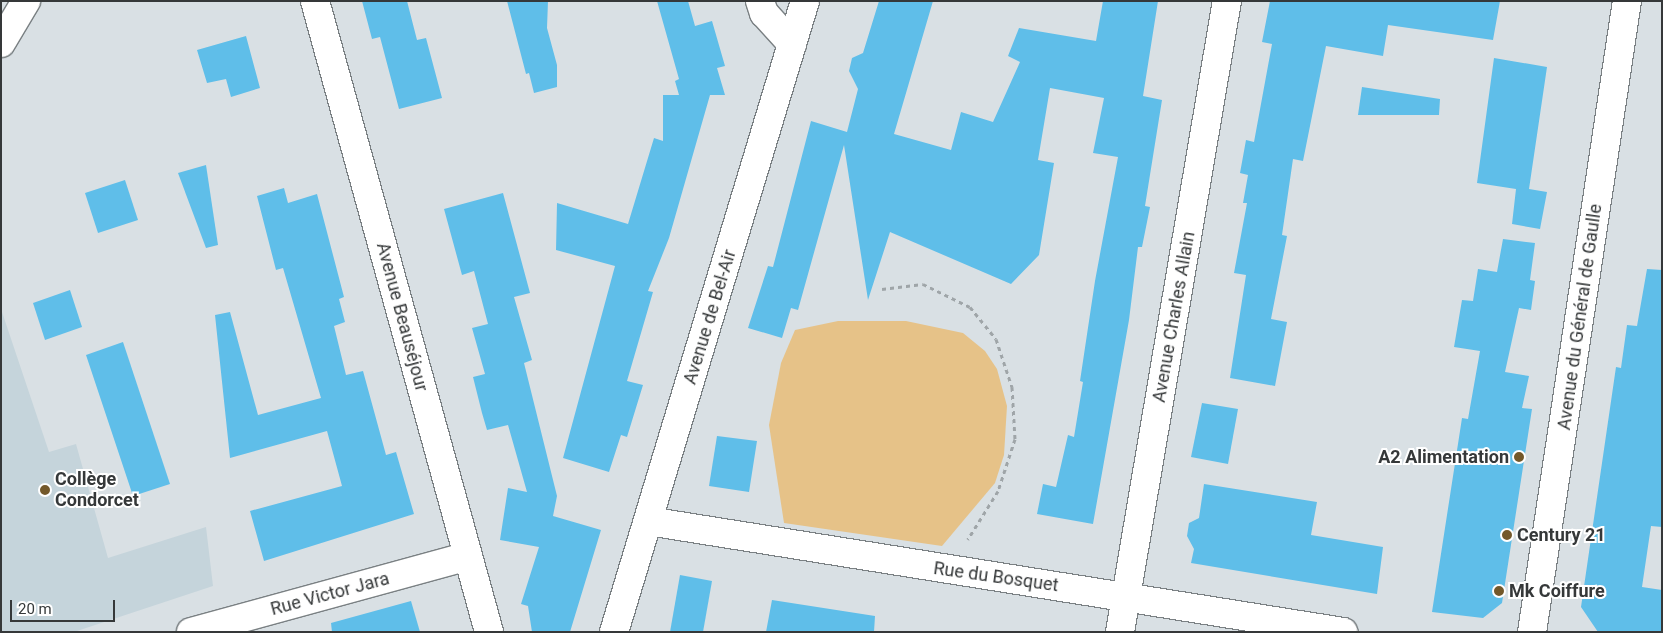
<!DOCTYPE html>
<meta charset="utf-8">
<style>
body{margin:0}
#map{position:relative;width:1663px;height:633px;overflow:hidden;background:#d9e0e4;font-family:Roboto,sans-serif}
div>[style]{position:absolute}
.built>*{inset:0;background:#c5d4db}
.green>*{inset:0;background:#e6c288}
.building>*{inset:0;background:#5fbee9}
.path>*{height:3px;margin-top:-1.5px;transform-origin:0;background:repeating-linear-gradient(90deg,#9fa5a8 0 4px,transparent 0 8px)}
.roads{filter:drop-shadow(1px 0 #7a8083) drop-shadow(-1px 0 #7a8083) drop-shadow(0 1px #7a8083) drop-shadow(0 -1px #7a8083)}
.minor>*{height:28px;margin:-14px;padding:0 14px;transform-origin:14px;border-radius:14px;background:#fff}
.tertiary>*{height:28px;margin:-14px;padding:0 14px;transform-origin:14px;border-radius:14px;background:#fff}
.dots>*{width:14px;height:14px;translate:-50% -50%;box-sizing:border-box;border:2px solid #fff;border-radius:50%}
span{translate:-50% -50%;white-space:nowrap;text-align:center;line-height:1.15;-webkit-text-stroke:4px #fff;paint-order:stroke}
.street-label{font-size:18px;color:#353839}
.poi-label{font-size:18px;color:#353839;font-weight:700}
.right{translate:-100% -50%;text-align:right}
.left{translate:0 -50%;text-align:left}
.frame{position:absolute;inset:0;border:2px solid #353839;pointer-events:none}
.scale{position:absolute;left:10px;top:600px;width:105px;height:22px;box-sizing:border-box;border:2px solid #353839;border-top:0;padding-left:6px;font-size:15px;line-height:18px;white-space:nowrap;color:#353839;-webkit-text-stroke:4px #fff;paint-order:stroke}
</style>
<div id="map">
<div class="built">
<div style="clip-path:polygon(1px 309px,49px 452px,76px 444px,108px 558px,206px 527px,213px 586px,74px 632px,1px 632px)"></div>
</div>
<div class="green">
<div style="clip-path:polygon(838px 321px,906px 321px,963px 333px,985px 351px,997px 369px,1007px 406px,1004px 455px,995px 483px,942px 546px,784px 523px,769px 425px,781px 363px,795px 330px)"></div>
</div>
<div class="building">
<div style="clip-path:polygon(362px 1px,407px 1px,417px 40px,426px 38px,442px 98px,399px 109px,380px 37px,372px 39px)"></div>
<div style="clip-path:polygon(507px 1px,548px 1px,547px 28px,557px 65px,557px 87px,534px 93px,529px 73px,526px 74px)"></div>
<div style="clip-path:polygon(657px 1px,688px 1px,695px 26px,712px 21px,725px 66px,717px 68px,725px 95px,710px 95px,669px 238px,648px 291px,653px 292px,627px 381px,643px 385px,627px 437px,621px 435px,609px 472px,563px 458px,615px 266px,556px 250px,557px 203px,628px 224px,654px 138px,663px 141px,663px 95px,679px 95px,675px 81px,679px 79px)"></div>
<div style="clip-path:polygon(879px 1px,933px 1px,894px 134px,951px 150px,961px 112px,993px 122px,1020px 62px,1008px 56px,1019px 28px,1096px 41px,1103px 1px,1158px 1px,1143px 96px,1162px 100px,1145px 206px,1150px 207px,1142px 247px,1138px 247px,1129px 320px,1093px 524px,1037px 514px,1043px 484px,1056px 487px,1068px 435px,1074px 437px,1083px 382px,1080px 381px,1095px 281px,1118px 157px,1093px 153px,1104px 98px,1050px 88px,1038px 160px,1054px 163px,1039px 255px,1011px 284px,890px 232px,868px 300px,844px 145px,798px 310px,791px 308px,782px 338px,748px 328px,768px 266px,773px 267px,811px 121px,847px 132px,858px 89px,849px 71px,852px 58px,863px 53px)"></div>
<div style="clip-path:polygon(1270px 1px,1500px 1px,1493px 40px,1388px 25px,1383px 56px,1326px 46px,1303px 161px,1293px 159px,1282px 235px,1287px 236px,1271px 319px,1287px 322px,1275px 386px,1230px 378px,1246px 275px,1234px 273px,1247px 203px,1243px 203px,1248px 175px,1240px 173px,1246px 140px,1254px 142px,1272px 44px,1262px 42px)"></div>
<div style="clip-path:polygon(246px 36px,260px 88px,231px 97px,226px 79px,207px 83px,197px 50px)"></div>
<div style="clip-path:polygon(1494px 58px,1547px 67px,1529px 189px,1547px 192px,1540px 229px,1512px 224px,1516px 189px,1477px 183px)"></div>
<div style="clip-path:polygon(1362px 87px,1440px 99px,1439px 115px,1358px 115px)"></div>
<div style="clip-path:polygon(206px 165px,218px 245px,206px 248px,178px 173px)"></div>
<div style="clip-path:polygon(125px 180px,138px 220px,98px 233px,85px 193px)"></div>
<div style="clip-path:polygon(284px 188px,288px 203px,317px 194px,344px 297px,339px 299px,345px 322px,334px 326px,346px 375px,363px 371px,386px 455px,396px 452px,414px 514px,264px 561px,250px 511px,342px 486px,327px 431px,230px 458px,215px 315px,230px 312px,258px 415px,321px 398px,283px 268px,276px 270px,257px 196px)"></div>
<div style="clip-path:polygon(503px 193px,530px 293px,514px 297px,532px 360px,524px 363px,557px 496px,553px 516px,601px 530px,570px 632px,532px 632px,528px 606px,521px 604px,539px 547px,500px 540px,508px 488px,527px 492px,508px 425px,487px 430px,482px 413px,473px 377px,485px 374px,472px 328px,488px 324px,474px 271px,462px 275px,444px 209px)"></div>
<div style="clip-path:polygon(1503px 239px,1535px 243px,1530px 280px,1535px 281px,1531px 310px,1519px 308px,1505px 372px,1529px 376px,1522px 408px,1532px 409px,1502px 603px,1483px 618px,1432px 612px,1462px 418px,1468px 419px,1480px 351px,1454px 347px,1462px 300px,1473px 301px,1478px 269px,1497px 272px)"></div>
<div style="clip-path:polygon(1647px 269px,1662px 270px,1662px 527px,1651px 526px,1642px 587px,1662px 590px,1662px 632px,1598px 632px,1581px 607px,1616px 367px,1621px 368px,1627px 325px,1637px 326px)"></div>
<div style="clip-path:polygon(70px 290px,82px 327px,45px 340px,33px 303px)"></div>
<div style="clip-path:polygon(123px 342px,170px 484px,133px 496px,86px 355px)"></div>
<div style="clip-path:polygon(1202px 403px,1238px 409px,1228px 464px,1191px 457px)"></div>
<div style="clip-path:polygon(717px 436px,757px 441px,749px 492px,709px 486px)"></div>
<div style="clip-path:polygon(1204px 484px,1317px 502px,1311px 535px,1383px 547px,1377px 594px,1191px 563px,1194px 549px,1187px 536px,1189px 523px,1199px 518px)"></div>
<div style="clip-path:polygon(680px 575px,712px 581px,703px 632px,670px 632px)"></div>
<div style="clip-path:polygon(772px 600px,875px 616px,874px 632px,766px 632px)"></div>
<div style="clip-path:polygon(411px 601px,420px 632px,332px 632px,331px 623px)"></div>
</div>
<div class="path">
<div style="left:882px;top:289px;width:41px;rotate:-7deg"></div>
<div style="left:923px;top:284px;width:52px;rotate:26.1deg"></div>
<div style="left:970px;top:307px;width:41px;rotate:50.9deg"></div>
<div style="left:996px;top:339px;width:51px;rotate:71.6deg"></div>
<div style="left:1012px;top:387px;width:52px;rotate:86.7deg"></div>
<div style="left:1015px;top:439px;width:55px;rotate:108.1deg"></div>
<div style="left:998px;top:491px;width:57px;rotate:122deg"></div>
</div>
<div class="roads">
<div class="minor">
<div style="left:315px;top:1px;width:655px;rotate:74.58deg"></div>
<div style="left:760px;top:1px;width:13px;rotate:72deg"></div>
<div style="left:764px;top:13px;width:42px;rotate:47.9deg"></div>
<div style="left:1px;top:43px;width:49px;rotate:-59.2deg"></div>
<div style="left:648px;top:521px;width:704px;rotate:9.07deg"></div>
<div style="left:191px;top:632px;width:287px;rotate:-15.3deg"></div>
<div style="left:614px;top:632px;width:659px;rotate:-73.16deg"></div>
<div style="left:1120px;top:632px;width:640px;rotate:-80.38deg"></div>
</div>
<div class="tertiary">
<div style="left:1532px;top:632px;width:638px;rotate:-81.44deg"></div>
</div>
</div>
<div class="dots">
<div style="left:1519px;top:457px;background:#73582a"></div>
<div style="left:45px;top:490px;background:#73582a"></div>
<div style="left:1507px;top:535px;background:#73582a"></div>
<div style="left:1499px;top:591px;background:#73582a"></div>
</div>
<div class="street-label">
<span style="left:402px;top:317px;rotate:75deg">Avenue Beauséjour</span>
<span style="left:710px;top:317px;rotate:-73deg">Avenue de Bel-Air</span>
<span style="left:1174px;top:317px;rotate:-80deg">Avenue Charles Allain</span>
<span style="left:1580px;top:317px;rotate:-82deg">Avenue du Général de Gaulle</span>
<span style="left:996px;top:577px;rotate:8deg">Rue du Bosquet</span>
<span style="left:330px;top:594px;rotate:-15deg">Rue Victor Jara</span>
</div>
<div class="poi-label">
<span class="right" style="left:1509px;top:457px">A2 Alimentation</span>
<span class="left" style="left:55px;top:490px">Collège<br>Condorcet</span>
<span class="left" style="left:1517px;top:535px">Century 21</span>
<span class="left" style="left:1509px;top:591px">Mk Coiffure</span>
</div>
<div class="frame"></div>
<div class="scale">20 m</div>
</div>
